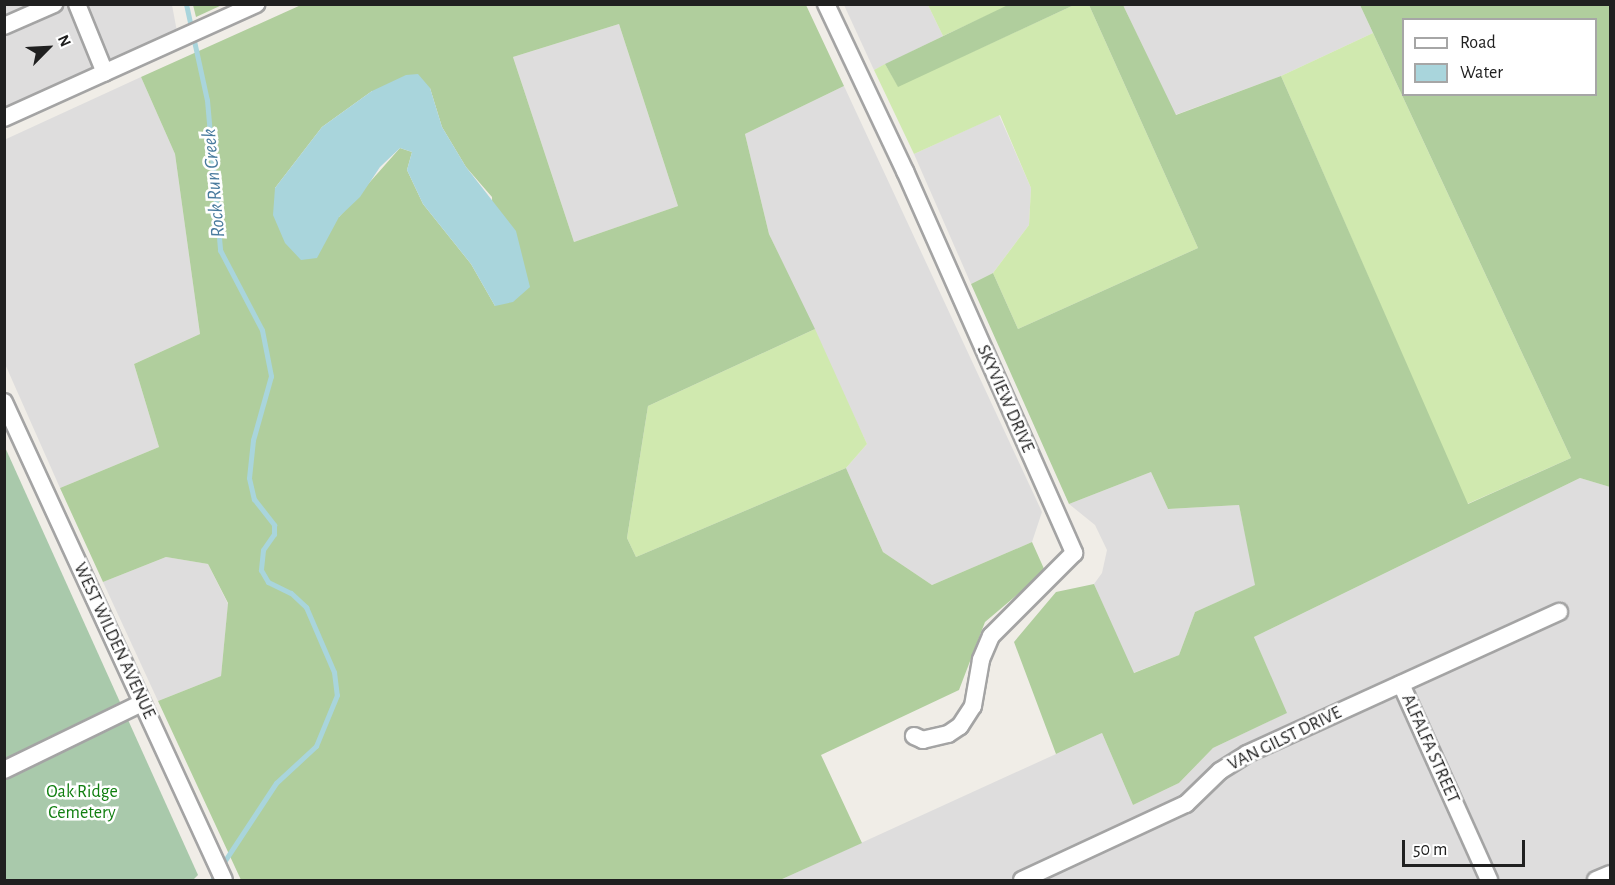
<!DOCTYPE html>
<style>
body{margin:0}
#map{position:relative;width:1615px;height:885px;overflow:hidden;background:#f0ede7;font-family:"Alegreya Sans",sans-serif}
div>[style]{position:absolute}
.residential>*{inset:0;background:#dedddd}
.grass>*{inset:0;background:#d0e9af}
.forest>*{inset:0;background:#b0ce9d}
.cemetery>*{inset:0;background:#a9c9ab}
.water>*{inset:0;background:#a9d5dc}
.stream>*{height:5px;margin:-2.5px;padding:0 2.5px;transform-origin:2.5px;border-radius:2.5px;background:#a9d5dc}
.roads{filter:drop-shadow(2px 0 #a4a4a4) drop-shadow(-2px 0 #a4a4a4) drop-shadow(0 2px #a4a4a4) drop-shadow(0 -2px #a4a4a4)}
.minor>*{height:16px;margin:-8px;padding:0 8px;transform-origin:8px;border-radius:8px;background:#fff}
span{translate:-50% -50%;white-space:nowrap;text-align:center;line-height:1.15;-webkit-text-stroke:5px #fff;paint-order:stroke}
.street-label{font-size:18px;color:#202020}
.park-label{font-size:18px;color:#107e0f}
.water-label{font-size:20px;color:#497b9e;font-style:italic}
.frame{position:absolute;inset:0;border:6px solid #202020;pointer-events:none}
.legend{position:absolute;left:1402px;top:18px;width:195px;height:78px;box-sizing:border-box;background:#fff;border:2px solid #a6a6a6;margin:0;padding:8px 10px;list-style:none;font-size:18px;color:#202020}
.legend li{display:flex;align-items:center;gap:12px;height:30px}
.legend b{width:30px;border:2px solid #a6a6a6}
.north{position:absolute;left:18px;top:18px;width:60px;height:60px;-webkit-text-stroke:4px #fff;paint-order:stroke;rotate:66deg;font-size:16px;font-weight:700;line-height:24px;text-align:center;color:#202020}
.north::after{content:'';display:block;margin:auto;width:21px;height:27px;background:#202020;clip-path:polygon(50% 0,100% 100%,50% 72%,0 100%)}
.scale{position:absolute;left:1402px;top:840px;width:123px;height:27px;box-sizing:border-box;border:3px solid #202020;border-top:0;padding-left:8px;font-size:18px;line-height:21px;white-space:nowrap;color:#202020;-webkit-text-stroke:4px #fff;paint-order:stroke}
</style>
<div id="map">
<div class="residential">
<div style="clip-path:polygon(5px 5px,172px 5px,178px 37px,5px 107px)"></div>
<div style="clip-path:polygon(844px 5px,928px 5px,943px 36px,874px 70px)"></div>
<div style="clip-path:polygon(1123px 5px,1360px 5px,1373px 33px,1281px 76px,1175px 115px)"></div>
<div style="clip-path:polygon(619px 24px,678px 206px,574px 242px,513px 57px)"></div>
<div style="clip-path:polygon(141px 77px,175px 154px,200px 334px,134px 364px,159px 447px,60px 488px,5px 364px,4px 140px)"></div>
<div style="clip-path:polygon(844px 86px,1042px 512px,1032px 542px,932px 585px,883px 552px,846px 468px,867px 444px,769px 234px,745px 134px)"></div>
<div style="clip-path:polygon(999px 115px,1031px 188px,1029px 225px,993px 273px,971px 284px,914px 154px)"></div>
<div style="clip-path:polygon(1151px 472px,1168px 509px,1239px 505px,1256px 585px,1195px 612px,1179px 655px,1133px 673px,1094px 584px,1102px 573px,1107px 550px,1095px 525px,1069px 504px)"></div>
<div style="clip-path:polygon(1580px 478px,1610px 487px,1610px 880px,780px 880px,1102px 733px,1133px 805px,1179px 783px,1213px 748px,1286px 713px,1254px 637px)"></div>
<div style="clip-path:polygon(166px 557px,208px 564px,228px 604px,221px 676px,158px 701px,103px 582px)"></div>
</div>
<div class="grass">
<div style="clip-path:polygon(928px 5px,1010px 5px,943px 36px)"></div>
<div style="clip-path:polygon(1074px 5px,1089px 5px,1198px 248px,1018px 329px,993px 273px,1029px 225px,1031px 188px,1000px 115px,914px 154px,874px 70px,885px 64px,898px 86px)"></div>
<div style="clip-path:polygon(1373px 33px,1571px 458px,1467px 504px,1281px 76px)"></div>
<div style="clip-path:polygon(815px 329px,867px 444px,846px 468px,636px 557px,627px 538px,648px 406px)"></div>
</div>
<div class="forest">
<div style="clip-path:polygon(1010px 4px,1074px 5px,898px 87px,885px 64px)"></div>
<div style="clip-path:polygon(193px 5px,193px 4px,222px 5px,196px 17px)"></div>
<div style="clip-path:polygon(evenodd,301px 5px,806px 5px,844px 86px,745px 134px,769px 234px,815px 329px,648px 406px,627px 538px,636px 557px,846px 468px,883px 552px,932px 585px,1032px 542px,1045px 571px,985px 622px,959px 690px,821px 755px,862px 843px,780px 880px,241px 880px,158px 701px,221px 676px,228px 603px,208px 564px,166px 557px,103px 582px,60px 488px,159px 447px,134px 364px,200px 334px,175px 154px,141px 77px,301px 5px,619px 24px,678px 206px,574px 242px,513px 57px,619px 24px,301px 5px,430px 88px,442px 127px,466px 167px,492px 197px,495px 306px,471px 264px,423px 204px,407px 170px,412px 152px,400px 148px,339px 217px,275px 188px,322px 127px,372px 91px,430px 88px)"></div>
<div style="clip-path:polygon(evenodd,1089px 5px,1123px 5px,1176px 115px,1281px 76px,1468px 504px,1571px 458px,1360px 5px,1610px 5px,1610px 487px,1580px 478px,1254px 637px,1287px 713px,1213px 748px,1179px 783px,1133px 805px,1102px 733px,1056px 754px,1014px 642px,1056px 592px,1094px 584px,1134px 673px,1179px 655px,1195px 612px,1255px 585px,1239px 505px,1168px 509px,1151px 472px,1069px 504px,971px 284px,993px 273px,1018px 329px,1198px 248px,1089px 5px,1404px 20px,1596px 20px,1596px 94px,1404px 94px,1404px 20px)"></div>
</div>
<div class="cemetery">
<div style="clip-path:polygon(4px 445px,198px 875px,193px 880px,5px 880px)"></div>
</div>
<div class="water">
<div style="clip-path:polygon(418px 74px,430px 88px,442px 127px,466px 167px,516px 231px,530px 287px,513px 302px,495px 306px,471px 264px,423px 204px,407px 170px,412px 152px,400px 148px,380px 167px,360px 197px,339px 217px,317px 258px,301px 260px,285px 243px,273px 215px,275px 188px,322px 127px,372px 91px,406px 75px)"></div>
</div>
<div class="stream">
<div style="left:186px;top:4px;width:98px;rotate:77.7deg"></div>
<div style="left:207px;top:100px;width:151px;rotate:85deg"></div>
<div style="left:220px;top:250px;width:90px;rotate:62.3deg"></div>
<div style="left:262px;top:330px;width:47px;rotate:78.9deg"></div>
<div style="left:271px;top:376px;width:66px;rotate:105.7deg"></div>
<div style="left:253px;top:440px;width:38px;rotate:96deg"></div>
<div style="left:249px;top:478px;width:22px;rotate:77deg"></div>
<div style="left:254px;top:499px;width:33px;rotate:52deg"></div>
<div style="left:274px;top:525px;width:9px;rotate:90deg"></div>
<div style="left:274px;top:534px;width:19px;rotate:125deg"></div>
<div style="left:263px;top:550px;width:20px;rotate:96deg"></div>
<div style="left:261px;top:570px;width:14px;rotate:60deg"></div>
<div style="left:268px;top:582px;width:25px;rotate:26deg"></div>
<div style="left:291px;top:593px;width:21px;rotate:43deg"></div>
<div style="left:306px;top:607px;width:71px;rotate:66.7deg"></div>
<div style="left:334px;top:672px;width:23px;rotate:83deg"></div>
<div style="left:337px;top:695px;width:55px;rotate:112.4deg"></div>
<div style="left:316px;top:746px;width:54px;rotate:137.2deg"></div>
<div style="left:276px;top:783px;width:116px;rotate:123.4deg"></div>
</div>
<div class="roads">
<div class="minor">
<div style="left:77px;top:4px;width:74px;rotate:67.9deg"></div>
<div style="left:826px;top:4px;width:185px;rotate:64.7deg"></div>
<div style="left:905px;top:171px;width:418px;rotate:66.1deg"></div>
<div style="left:1074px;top:553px;width:117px;rotate:135deg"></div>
<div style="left:991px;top:636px;width:26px;rotate:113deg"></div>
<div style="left:981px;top:660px;width:47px;rotate:99.9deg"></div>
<div style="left:973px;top:706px;width:24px;rotate:123deg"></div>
<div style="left:960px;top:726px;width:14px;rotate:146deg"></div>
<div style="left:948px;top:734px;width:26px;rotate:167deg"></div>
<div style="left:923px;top:740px;width:10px;rotate:-156deg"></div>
<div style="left:4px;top:26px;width:55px;rotate:-23.7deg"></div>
<div style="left:4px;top:118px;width:277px;rotate:-24.3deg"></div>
<div style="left:4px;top:402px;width:526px;rotate:65.29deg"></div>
<div style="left:1401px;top:684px;width:215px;rotate:65.8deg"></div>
<div style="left:4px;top:770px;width:153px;rotate:-25.9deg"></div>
<div style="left:1022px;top:880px;width:181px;rotate:-24.9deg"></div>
<div style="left:1186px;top:804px;width:47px;rotate:-44.1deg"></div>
<div style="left:1220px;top:771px;width:32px;rotate:-32deg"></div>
<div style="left:1247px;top:754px;width:343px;rotate:-24.5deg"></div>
<div style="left:1596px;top:880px;width:15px;rotate:-23deg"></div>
</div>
</div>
<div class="street-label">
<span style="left:1005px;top:399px;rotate:66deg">SKYVIEW DRIVE</span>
<span style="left:114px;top:641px;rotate:65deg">WEST WILDEN AVENUE</span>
<span style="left:1285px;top:739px;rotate:-26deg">VAN GILST DRIVE</span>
<span style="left:1430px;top:749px;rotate:66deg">ALFALFA STREET</span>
</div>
<div class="park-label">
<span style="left:82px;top:803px">Oak Ridge<br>Cemetery</span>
</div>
<div class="water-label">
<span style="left:214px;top:183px;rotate:-95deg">Rock Run Creek</span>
</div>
<div class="frame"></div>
<ul class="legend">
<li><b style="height:8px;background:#fff"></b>Road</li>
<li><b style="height:16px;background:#a9d5dc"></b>Water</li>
</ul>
<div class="north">N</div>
<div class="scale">50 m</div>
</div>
